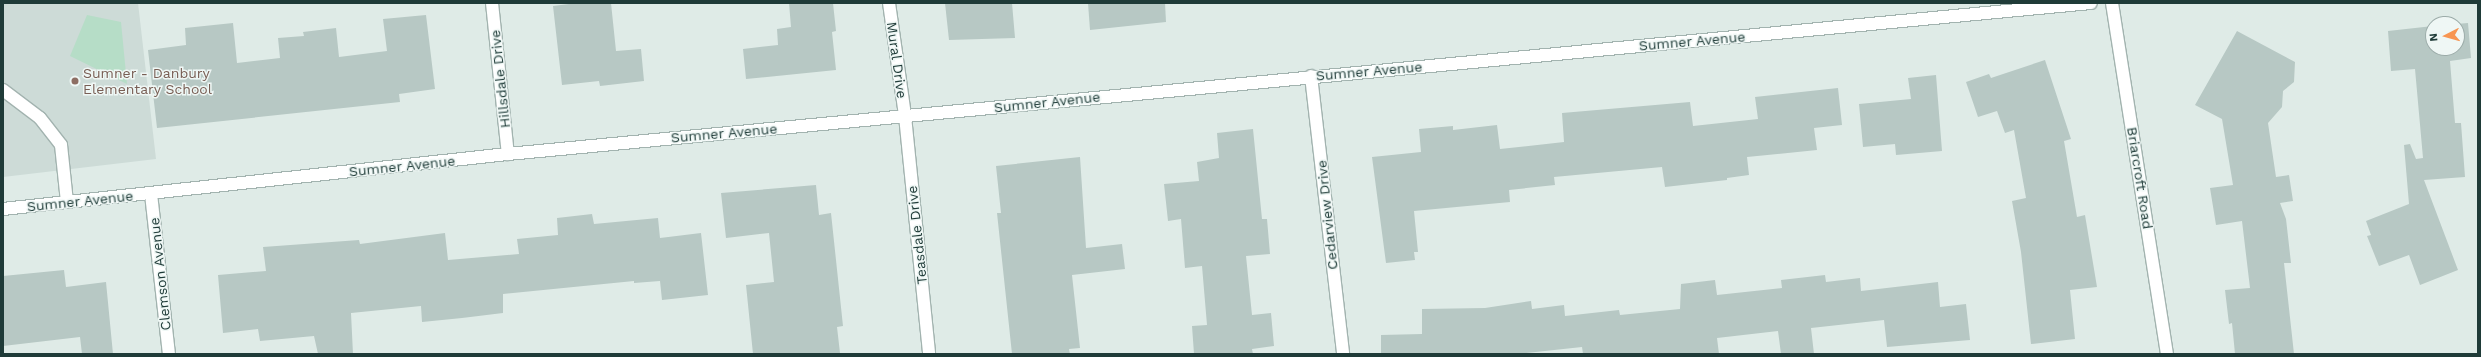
<!DOCTYPE html>
<style>
body{margin:0}
#map{position:relative;width:2481px;height:357px;overflow:hidden;background:#dfebe7;font-family:"Work Sans",sans-serif}
div>[style]{position:absolute}
.built>*{inset:0;background:#cddbd7}
.green>*{inset:0;background:#b6ddc7}
.building>*{inset:0;background:#b7c8c4}
.roads{filter:drop-shadow(1px 0 #a2b3af) drop-shadow(-1px 0 #a2b3af) drop-shadow(0 1px #a2b3af) drop-shadow(0 -1px #a2b3af)}
.lane>*{height:12px;margin:-6px;padding:0 6px;transform-origin:6px;border-radius:6px;background:#fff}
.street>*{height:12px;margin:-6px;padding:0 6px;transform-origin:6px;border-radius:6px;background:#fff}
.dots>*{width:11px;height:11px;translate:-50% -50%;box-sizing:border-box;border:2px solid #eff7f5;border-radius:50%}
span{translate:-50% -50%;white-space:nowrap;text-align:center;line-height:1.15;-webkit-text-stroke:3px #eff7f5;paint-order:stroke}
.street-label{font-size:14px;color:#1f3b38}
.education-label{font-size:14px;color:#785e54}
.left{translate:0 -50%;text-align:left}
.frame{position:absolute;inset:0;border:4px solid #1f3b38;pointer-events:none}
.north{position:absolute;left:2425px;top:16px;width:40px;height:40px;box-sizing:border-box;background:#eff7f5;border:1px solid #9caca9;border-radius:50%;rotate:264deg;font-size:11px;font-weight:700;line-height:16px;text-align:center;color:#1f3b38}
.north::after{content:'';display:block;margin:auto;width:14px;height:18px;background:#f79551;clip-path:polygon(50% 0,100% 100%,50% 72%,0 100%)}
</style>
<div id="map">
<div class="built">
<div style="clip-path:polygon(3px 3px,138px 3px,156px 159px,3px 177px)"></div>
</div>
<div class="green">
<div style="clip-path:polygon(87px 15px,121px 22px,127px 84px,70px 56px)"></div>
</div>
<div class="building">
<div style="clip-path:polygon(577px 3px,611px 3px,616px 51px,641px 49px,644px 81px,600px 86px,599px 81px,562px 85px,553px 6px)"></div>
<div style="clip-path:polygon(789px 3px,833px 3px,836px 31px,832px 32px,836px 70px,746px 79px,743px 49px,778px 45px,777px 29px,791px 27px)"></div>
<div style="clip-path:polygon(945px 3px,1012px 3px,1015px 38px,949px 40px)"></div>
<div style="clip-path:polygon(1088px 3px,1165px 3px,1166px 22px,1090px 30px)"></div>
<div style="clip-path:polygon(426px 15px,435px 89px,399px 94px,400px 102px,157px 128px,148px 50px,186px 45px,185px 28px,233px 23px,237px 63px,280px 58px,278px 38px,304px 36px,303px 32px,336px 28px,339px 57px,387px 51px,383px 19px)"></div>
<div style="clip-path:polygon(2468px 23px,2471px 58px,2450px 61px,2455px 123px,2461px 123px,2465px 177px,2424px 180px,2458px 270px,2420px 285px,2409px 255px,2379px 266px,2367px 236px,2371px 235px,2366px 221px,2409px 204px,2404px 145px,2410px 144px,2416px 159px,2423px 158px,2415px 69px,2391px 71px,2388px 31px,2433px 26px,2433px 48px,2457px 48px,2456px 24px)"></div>
<div style="clip-path:polygon(2237px 31px,2295px 62px,2294px 82px,2283px 91px,2282px 107px,2268px 123px,2276px 177px,2289px 175px,2293px 201px,2280px 203px,2286px 219px,2291px 263px,2284px 263px,2294px 354px,2235px 354px,2232px 323px,2229px 324px,2225px 290px,2250px 288px,2242px 221px,2216px 225px,2210px 188px,2233px 185px,2222px 119px,2195px 105px)"></div>
<div style="clip-path:polygon(2045px 60px,2071px 139px,2064px 141px,2077px 217px,2085px 215px,2097px 287px,2070px 290px,2075px 339px,2031px 344px,2021px 252px,2012px 201px,2026px 198px,2014px 130px,2005px 133px,1997px 111px,1978px 117px,1966px 82px,1989px 74px,1991px 78px)"></div>
<div style="clip-path:polygon(1936px 75px,1942px 151px,1896px 155px,1895px 144px,1863px 147px,1859px 104px,1911px 99px,1908px 78px)"></div>
<div style="clip-path:polygon(1838px 88px,1842px 125px,1814px 128px,1817px 150px,1747px 157px,1749px 175px,1727px 178px,1727px 180px,1665px 187px,1662px 167px,1554px 177px,1555px 185px,1509px 190px,1510px 202px,1414px 211px,1418px 252px,1414px 252px,1415px 260px,1386px 263px,1372px 157px,1421px 152px,1419px 129px,1453px 126px,1453px 130px,1497px 125px,1500px 149px,1564px 142px,1562px 113px,1690px 102px,1693px 126px,1758px 119px,1755px 97px)"></div>
<div style="clip-path:polygon(1253px 129px,1262px 219px,1267px 219px,1270px 254px,1246px 256px,1252px 315px,1271px 313px,1274px 346px,1252px 349px,1253px 354px,1194px 354px,1192px 326px,1207px 325px,1202px 266px,1185px 268px,1181px 219px,1168px 221px,1164px 184px,1199px 181px,1197px 162px,1219px 158px,1217px 133px)"></div>
<div style="clip-path:polygon(1080px 157px,1086px 248px,1122px 244px,1125px 269px,1072px 275px,1080px 348px,1069px 349px,1070px 354px,1012px 354px,997px 213px,1001px 213px,996px 166px)"></div>
<div style="clip-path:polygon(816px 185px,819px 215px,831px 213px,843px 326px,837px 327px,840px 353px,753px 354px,746px 285px,774px 282px,769px 233px,726px 238px,721px 193px)"></div>
<div style="clip-path:polygon(592px 214px,594px 224px,658px 218px,660px 238px,701px 233px,708px 295px,662px 300px,660px 281px,634px 283px,634px 281px,503px 294px,503px 313px,462px 318px,422px 322px,421px 306px,351px 313px,353px 354px,318px 354px,314px 336px,260px 341px,258px 329px,223px 333px,218px 275px,266px 271px,263px 247px,359px 240px,360px 244px,445px 233px,448px 260px,519px 254px,517px 239px,558px 235px,557px 218px)"></div>
<div style="clip-path:polygon(64px 270px,66px 287px,106px 282px,113px 354px,82px 354px,80px 337px,3px 346px,3px 276px)"></div>
<div style="clip-path:polygon(1825px 275px,1826px 282px,1860px 278px,1861px 291px,1938px 282px,1940px 307px,1966px 304px,1970px 340px,1887px 347px,1884px 320px,1811px 328px,1814px 354px,1781px 354px,1778px 331px,1717px 338px,1719px 354px,1583px 354px,1582px 347px,1518px 354px,1381px 354px,1381px 335px,1422px 334px,1422px 309px,1485px 308px,1531px 301px,1532px 309px,1564px 305px,1565px 316px,1619px 310px,1620px 315px,1680px 309px,1681px 284px,1715px 280px,1717px 295px,1782px 288px,1781px 280px)"></div>
</div>
<div class="roads">
<div class="lane">
<div style="left:3px;top:90px;width:46px;rotate:37.1deg"></div>
<div style="left:40px;top:118px;width:34px;rotate:52deg"></div>
<div style="left:61px;top:145px;width:57px;rotate:84deg"></div>
</div>
<div class="street">
<div style="left:492px;top:3px;width:152px;rotate:84deg"></div>
<div style="left:889px;top:3px;width:114px;rotate:81.9deg"></div>
<div style="left:905px;top:116px;width:239px;rotate:84.2deg"></div>
<div style="left:2112px;top:3px;width:355px;rotate:81.1deg"></div>
<div style="left:1311px;top:76px;width:280px;rotate:83.4deg"></div>
<div style="left:151px;top:194px;width:161px;rotate:83.6deg"></div>
<div style="left:3px;top:209px;width:508px;rotate:-6.22deg"></div>
<div style="left:508px;top:154px;width:1590px;rotate:-5.45deg"></div>
</div>
</div>
<div class="dots">
<div style="left:75px;top:81px;background:#8d6e63"></div>
</div>
<div class="street-label">
<span style="left:1692px;top:41px;rotate:-5deg">Sumner Avenue</span>
<span style="left:897px;top:60px;rotate:82deg">Mural Drive</span>
<span style="left:1369px;top:71px;rotate:-5deg">Sumner Avenue</span>
<span style="left:500px;top:79px;rotate:-96deg">Hillsdale Drive</span>
<span style="left:1047px;top:102px;rotate:-6deg">Sumner Avenue</span>
<span style="left:724px;top:133px;rotate:-5deg">Sumner Avenue</span>
<span style="left:402px;top:166px;rotate:-6deg">Sumner Avenue</span>
<span style="left:2140px;top:178px;rotate:81deg">Briarcroft Road</span>
<span style="left:80px;top:201px;rotate:-6deg">Sumner Avenue</span>
<span style="left:1327px;top:215px;rotate:-96deg">Cedarview Drive</span>
<span style="left:917px;top:235px;rotate:-96deg">Teasdale Drive</span>
<span style="left:160px;top:274px;rotate:-96deg">Clemson Avenue</span>
</div>
<div class="education-label">
<span class="left" style="left:83px;top:81px">Sumner - Danbury<br>Elementary School</span>
</div>
<div class="frame"></div>
<div class="north">N</div>
</div>
